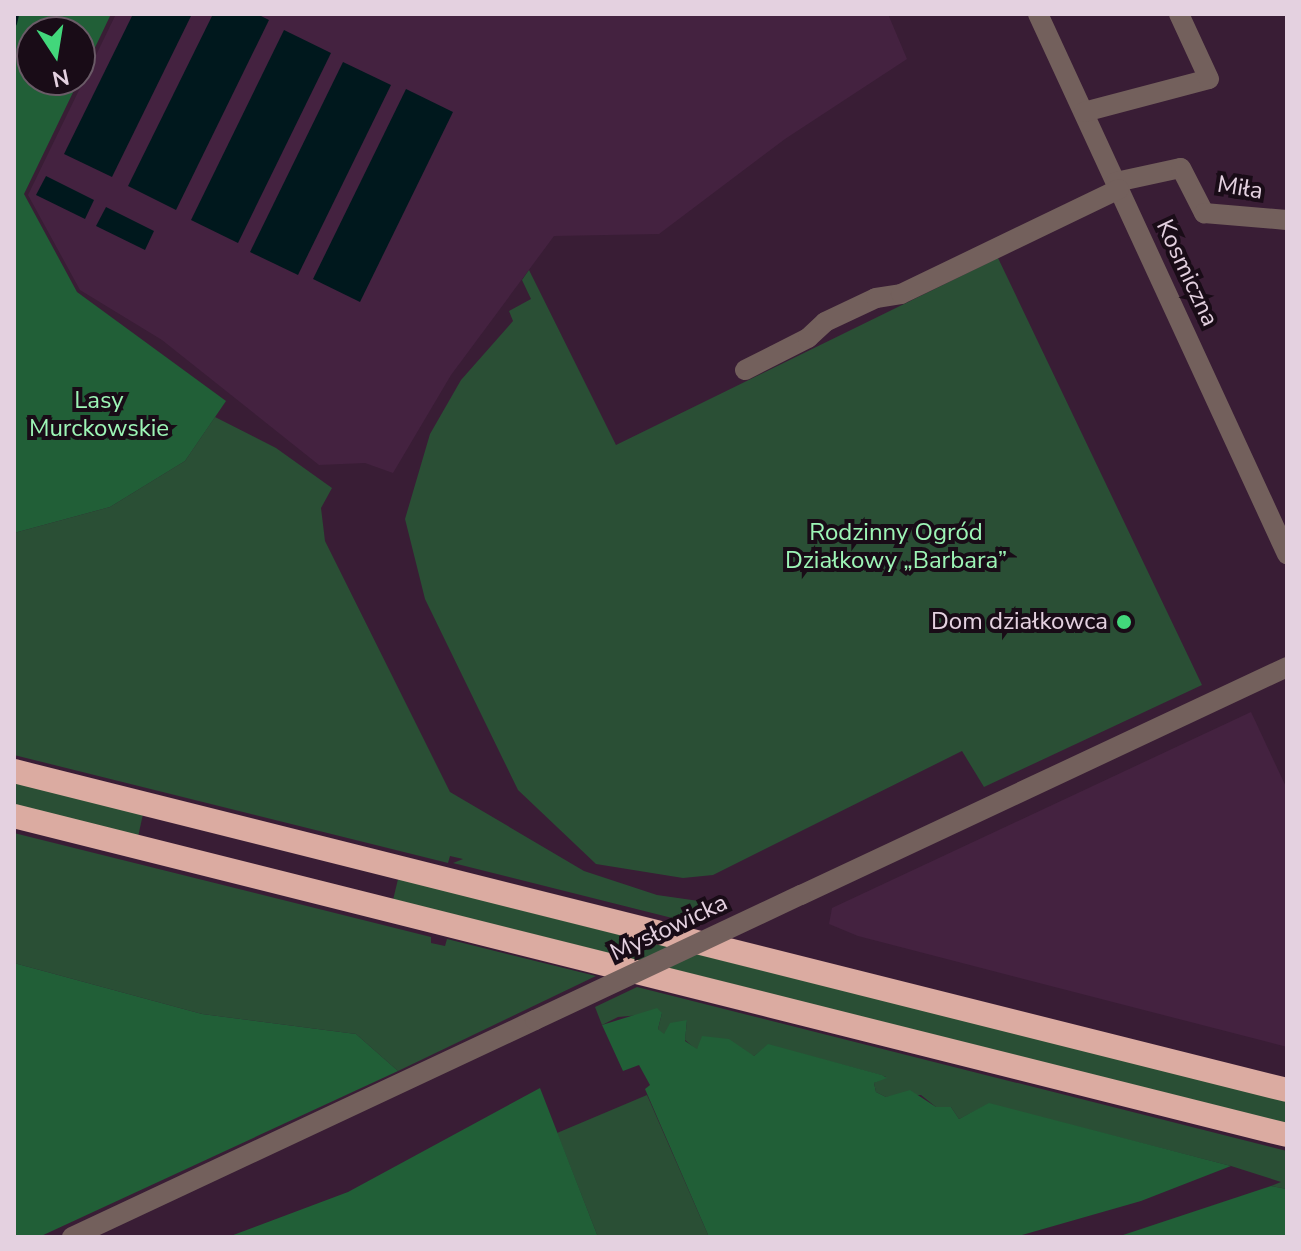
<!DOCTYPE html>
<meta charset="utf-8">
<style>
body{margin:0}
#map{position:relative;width:1301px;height:1251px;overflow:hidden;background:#391d35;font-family:"Nunito Sans",sans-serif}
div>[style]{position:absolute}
.built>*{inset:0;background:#442240}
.green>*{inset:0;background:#2a4f35}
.forest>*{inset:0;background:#215f37}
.water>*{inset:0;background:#00181d}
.stream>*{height:5px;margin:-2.5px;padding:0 2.5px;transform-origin:2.5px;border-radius:2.5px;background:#00181d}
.minor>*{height:20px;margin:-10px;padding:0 10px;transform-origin:10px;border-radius:10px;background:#73605c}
.highway>*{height:24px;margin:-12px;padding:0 12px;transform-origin:12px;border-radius:12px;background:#dbaba1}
.minor-bridge>*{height:20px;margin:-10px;padding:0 10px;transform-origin:10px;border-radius:10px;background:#73605c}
.dots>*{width:22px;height:22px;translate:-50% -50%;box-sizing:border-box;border:4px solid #190c17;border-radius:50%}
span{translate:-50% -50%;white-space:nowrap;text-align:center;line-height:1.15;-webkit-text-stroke:8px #190c17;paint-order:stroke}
.street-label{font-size:24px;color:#e4d1e0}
.park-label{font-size:24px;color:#9df5b6}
.poi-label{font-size:24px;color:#e4d1e0}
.right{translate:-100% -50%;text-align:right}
.frame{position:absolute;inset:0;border:16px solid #e4d1e0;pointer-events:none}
.north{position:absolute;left:16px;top:16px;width:80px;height:80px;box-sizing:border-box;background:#190c17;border:2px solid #6a5b67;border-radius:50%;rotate:168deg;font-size:22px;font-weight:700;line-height:32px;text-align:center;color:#e4d1e0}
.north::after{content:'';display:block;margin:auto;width:28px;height:36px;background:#42d77b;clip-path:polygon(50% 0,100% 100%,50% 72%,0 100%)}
</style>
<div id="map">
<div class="built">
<div style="clip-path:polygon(116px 14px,888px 14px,907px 59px,785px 139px,659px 234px,554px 236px,451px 375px,393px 473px,365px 463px,319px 465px,162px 340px,80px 290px,28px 195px)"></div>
<div style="clip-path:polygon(1251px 712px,1287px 789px,1287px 1047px,858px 936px,829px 924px,832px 908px)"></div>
</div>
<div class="green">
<div style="clip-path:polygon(998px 258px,1202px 685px,984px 787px,962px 751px,713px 875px,683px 878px,596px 864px,518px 790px,425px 599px,405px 519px,430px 434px,461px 380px,513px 321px,509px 311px,531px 299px,522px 280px,529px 270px,616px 445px)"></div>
<div style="clip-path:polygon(215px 417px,276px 448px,332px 488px,321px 508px,325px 541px,450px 792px,584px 871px,657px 895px,706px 902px,700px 925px,453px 863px,463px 859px,450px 856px,448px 863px,14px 755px,14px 533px,110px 507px,185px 461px)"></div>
<div style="clip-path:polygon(14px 781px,143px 814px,138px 837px,14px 806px)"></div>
<div style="clip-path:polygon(14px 833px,431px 937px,431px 943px,445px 946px,447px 939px,596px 976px,398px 1071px,356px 1034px,202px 1014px,14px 963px)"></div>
<div style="clip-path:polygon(399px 875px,1287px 1100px,1287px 1125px,393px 900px)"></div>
<div style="clip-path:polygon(637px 987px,1287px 1151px,1287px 1189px,1271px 1186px,1281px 1182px,1231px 1166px,989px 1104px,959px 1119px,951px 1107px,936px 1107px,921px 1095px,886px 1097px,876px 1092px,874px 1083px,886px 1077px,881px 1075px,768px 1045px,754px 1056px,702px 1039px,697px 1050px,685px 1040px,687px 1020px,663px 1035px,658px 1029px,662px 1013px,618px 1017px,602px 1025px,595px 1007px)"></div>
<div style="clip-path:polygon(647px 1095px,709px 1237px,598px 1237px,557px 1133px)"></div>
</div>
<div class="forest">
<div style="clip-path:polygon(14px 14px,111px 14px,80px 79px,80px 32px,32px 32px,32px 80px,79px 80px,24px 194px,77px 292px,226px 401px,185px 461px,110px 507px,14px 533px)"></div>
<div style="clip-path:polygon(14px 963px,202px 1014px,356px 1034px,398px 1071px,39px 1237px,14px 1237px)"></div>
<div style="clip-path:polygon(657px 1008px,662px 1013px,658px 1029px,664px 1034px,670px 1023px,687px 1020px,685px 1041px,697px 1049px,702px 1036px,729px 1039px,754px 1056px,768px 1044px,882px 1075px,887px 1078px,874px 1083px,876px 1092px,886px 1097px,910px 1090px,936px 1107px,951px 1107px,959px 1119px,989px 1103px,1231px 1166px,1141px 1201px,1015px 1237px,709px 1237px,645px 1089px,650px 1085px,639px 1065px,623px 1071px,602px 1025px)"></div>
<div style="clip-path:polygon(540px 1088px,598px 1237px,228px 1237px,348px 1192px)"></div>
<div style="clip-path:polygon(1271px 1186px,1287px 1189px,1287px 1237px,1117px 1237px)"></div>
</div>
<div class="water">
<div style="clip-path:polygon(133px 14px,192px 14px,112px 177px,64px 154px)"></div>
<div style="clip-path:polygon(213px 14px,257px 14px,269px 20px,176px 210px,128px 186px)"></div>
<div style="clip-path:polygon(284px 30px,331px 53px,238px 243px,191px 220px)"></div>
<div style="clip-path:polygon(343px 62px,391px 85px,298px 275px,250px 252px)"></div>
<div style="clip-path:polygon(406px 89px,453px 112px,360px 302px,313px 279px)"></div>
<div style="clip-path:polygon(46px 176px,94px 200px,85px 219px,36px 195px)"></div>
<div style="clip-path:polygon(106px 207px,154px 231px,145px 250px,96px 226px)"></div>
</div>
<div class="stream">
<div style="left:14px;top:23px;width:9px;rotate:-77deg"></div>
</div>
<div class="minor">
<div style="left:1038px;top:14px;width:595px;rotate:65.25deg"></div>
<div style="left:1084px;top:112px;width:129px;rotate:-14.8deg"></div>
<div style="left:1209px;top:79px;width:72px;rotate:-114.8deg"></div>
<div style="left:1116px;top:182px;width:66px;rotate:-12.2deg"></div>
<div style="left:1181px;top:168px;width:51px;rotate:62.9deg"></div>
<div style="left:1204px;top:213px;width:83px;rotate:4.8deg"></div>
<div style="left:745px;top:370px;width:71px;rotate:-26.9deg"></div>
<div style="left:808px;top:338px;width:23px;rotate:-43deg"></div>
<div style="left:825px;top:322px;width:56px;rotate:-25.2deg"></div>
<div style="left:876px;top:298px;width:25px;rotate:-9deg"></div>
<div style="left:901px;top:294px;width:242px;rotate:-25.7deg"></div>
<div style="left:801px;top:895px;width:537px;rotate:-25.13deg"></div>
<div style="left:72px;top:1237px;width:511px;rotate:-25.11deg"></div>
</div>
<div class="highway">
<div style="left:14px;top:771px;width:1312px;rotate:14.07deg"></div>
<div style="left:14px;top:816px;width:1312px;rotate:14.07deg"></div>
</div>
<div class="minor-bridge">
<div style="left:535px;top:1020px;width:294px;rotate:-25.2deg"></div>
</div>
<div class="dots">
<div style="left:1124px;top:622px;background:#42d77b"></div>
</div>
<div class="street-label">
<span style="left:1240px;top:188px;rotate:9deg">Miła</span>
<span style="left:1187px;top:273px;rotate:65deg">Kosmiczna</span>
<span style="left:669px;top:928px;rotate:-25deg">Mysłowicka</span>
</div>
<div class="park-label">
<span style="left:99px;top:415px">Lasy<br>Murckowskie</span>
<span style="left:896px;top:547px">Rodzinny Ogród<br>Działkowy „Barbara”</span>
</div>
<div class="poi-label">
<span class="right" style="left:1108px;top:622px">Dom działkowca</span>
</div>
<div class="frame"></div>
<div class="north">N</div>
</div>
